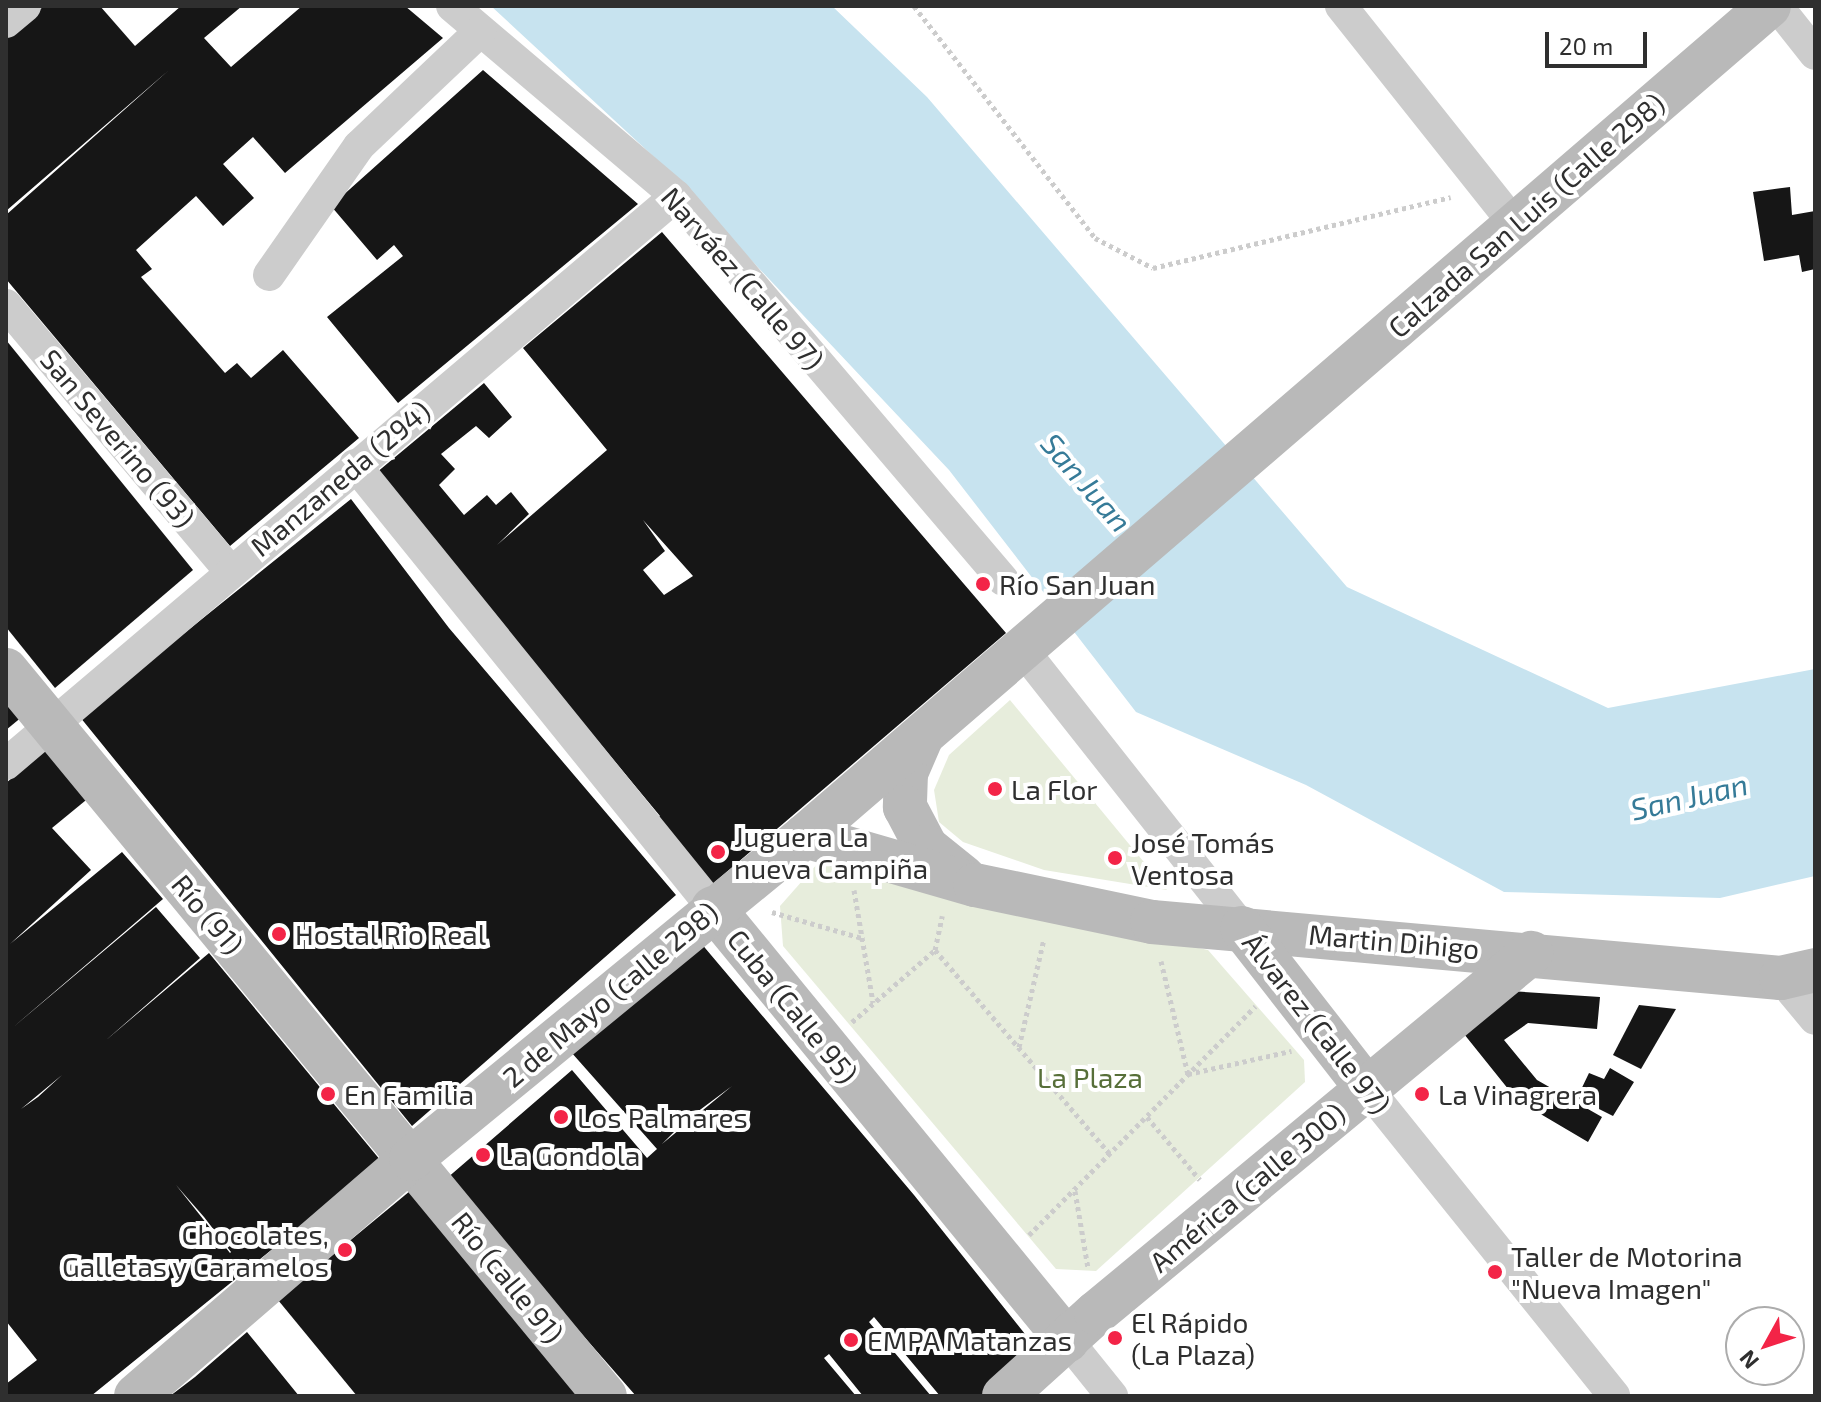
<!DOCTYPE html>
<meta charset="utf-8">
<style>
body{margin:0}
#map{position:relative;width:1821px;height:1402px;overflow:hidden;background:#fff;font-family:"Exo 2",sans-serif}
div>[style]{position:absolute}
.green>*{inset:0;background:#e7eddc}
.water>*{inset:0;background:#c7e3ef}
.building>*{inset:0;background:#161616}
.path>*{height:5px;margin-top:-2.5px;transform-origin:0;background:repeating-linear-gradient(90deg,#ccc 0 4px,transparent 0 8px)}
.street>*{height:32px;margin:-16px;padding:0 16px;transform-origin:16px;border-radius:16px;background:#ccc}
.secondary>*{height:44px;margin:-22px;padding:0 22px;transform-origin:22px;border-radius:22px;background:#b9b9b9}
.dots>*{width:22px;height:22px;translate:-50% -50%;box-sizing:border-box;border:4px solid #fff;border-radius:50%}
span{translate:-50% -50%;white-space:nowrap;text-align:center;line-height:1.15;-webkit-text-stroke:8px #fff;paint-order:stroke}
.street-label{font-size:28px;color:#2f2f2f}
.poi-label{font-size:28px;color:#2f2f2f}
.left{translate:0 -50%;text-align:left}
.right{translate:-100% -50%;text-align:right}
.park-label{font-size:28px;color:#576f39}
.water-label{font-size:30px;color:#367b98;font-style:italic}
.frame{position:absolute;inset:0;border:8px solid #2f2f2f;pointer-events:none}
.north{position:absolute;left:1725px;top:1306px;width:80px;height:80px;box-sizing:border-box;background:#fff;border:2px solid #acacac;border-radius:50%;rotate:230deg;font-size:22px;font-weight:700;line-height:32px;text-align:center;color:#2f2f2f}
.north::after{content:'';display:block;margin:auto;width:28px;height:36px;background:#f32447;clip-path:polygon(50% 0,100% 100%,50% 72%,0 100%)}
.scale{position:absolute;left:1545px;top:32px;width:102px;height:36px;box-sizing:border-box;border:4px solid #2f2f2f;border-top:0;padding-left:10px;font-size:24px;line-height:28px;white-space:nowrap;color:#2f2f2f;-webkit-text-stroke:6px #fff;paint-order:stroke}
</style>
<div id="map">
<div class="green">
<div style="clip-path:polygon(1010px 700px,1167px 890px,1044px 870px,963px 842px,939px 822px,934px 790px,949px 755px)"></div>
<div style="clip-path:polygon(818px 863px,1208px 950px,1304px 1060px,1305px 1082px,1096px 1271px,1056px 1269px,783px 946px,780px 906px)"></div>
</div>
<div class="water">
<div style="clip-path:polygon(491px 6px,832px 6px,927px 97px,1347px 587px,1608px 708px,1815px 669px,1815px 876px,1720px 898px,1504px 892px,1306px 785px,1136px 712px,949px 470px,654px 157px)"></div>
</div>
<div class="building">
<div style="clip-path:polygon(44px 6px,100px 6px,135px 46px,181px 6px,242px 6px,204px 38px,231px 67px,302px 6px,405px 6px,443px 38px,285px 173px,253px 137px,223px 164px,254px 198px,223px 226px,196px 196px,136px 250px,152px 269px,141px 277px,225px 373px,237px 363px,251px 378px,283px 350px,359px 438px,230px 546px,6px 279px,6px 215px,169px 70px,6px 211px,6px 39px)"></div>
<div style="clip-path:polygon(483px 70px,638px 204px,398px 403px,327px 317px,403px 256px,394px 245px,377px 260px,331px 206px)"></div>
<div style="clip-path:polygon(1790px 187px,1792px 215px,1815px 211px,1815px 269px,1802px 272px,1799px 255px,1764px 261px,1753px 192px)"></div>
<div style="clip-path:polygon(evenodd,662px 232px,1006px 633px,709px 887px,654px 820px,660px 816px,376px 473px,484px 383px,512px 417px,489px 438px,476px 426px,441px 454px,455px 469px,439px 485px,464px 515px,487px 495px,496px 505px,511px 492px,529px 514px,497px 545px,607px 450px,523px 348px,662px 232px,643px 520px,693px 576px,664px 595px,643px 570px,665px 551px,643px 520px)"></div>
<div style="clip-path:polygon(6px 340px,193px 570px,55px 688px,6px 627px)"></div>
<div style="clip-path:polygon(351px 499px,449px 628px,676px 895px,412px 1126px,80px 717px)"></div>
<div style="clip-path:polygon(6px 694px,23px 716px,6px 730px)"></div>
<div style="clip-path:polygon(evenodd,49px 747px,91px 796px,52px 828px,91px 870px,10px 944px,122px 852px,163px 899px,11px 1029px,156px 907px,200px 958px,105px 1041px,209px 953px,381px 1161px,91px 1396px,6px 1396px,6px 1384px,37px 1360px,6px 1321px,6px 783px,49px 747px,62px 1075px,38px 1097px,21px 1109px,62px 1075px,49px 747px,176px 1185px,204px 1217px,231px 1252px,230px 1253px,176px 1185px)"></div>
<div style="clip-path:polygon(evenodd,700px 942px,914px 1195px,1037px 1349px,986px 1396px,940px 1396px,874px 1317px,869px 1322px,931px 1396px,863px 1396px,829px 1354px,824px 1358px,856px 1396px,636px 1396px,446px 1179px,572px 1070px,647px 1158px,657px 1149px,571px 1052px,700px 942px,732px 1086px,662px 1144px,685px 1121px,732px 1086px)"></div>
<div style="clip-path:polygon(1510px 991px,1600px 997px,1597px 1029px,1528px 1023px,1504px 1040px,1537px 1080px,1602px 1117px,1588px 1142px,1517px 1100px,1464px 1034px)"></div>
<div style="clip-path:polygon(1639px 1005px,1676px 1009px,1641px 1069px,1613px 1055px)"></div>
<div style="clip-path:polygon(1610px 1068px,1634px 1082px,1613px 1116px,1577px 1098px,1589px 1073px,1604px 1079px)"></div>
<div style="clip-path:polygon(410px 1191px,583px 1396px,357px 1396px,278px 1300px)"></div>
<div style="clip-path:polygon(247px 1332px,299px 1396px,170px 1396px,195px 1377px)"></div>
</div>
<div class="path">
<div style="left:914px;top:6px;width:294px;rotate:52deg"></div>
<div style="left:1095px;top:238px;width:65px;rotate:27.3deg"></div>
<div style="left:1153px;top:268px;width:306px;rotate:-13.4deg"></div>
<div style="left:854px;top:890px;width:114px;rotate:80.4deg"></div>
<div style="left:772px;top:912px;width:94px;rotate:16.1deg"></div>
<div style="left:935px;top:950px;width:35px;rotate:-78deg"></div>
<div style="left:1161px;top:961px;width:116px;rotate:76.6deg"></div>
<div style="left:1188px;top:1074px;width:106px;rotate:-12.6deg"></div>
<div style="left:852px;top:1022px;width:110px;rotate:-40.9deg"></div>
<div style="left:935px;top:950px;width:269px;rotate:49.4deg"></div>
<div style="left:1019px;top:1047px;width:111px;rotate:-77deg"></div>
<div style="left:1147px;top:1117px;width:82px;rotate:49.9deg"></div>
<div style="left:1075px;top:1191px;width:78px;rotate:80.4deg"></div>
<div style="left:1029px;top:1235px;width:322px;rotate:-45.3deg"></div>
</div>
<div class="street">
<div style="left:452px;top:6px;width:294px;rotate:40.3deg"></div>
<div style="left:676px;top:196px;width:504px;rotate:49.58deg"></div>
<div style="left:1341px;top:6px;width:280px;rotate:51.5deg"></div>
<div style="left:1777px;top:6px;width:61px;rotate:51.6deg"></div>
<div style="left:6px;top:22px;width:25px;rotate:-40deg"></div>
<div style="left:269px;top:275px;width:157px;rotate:-55.1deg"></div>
<div style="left:359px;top:146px;width:167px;rotate:-43.5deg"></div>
<div style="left:6px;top:305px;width:348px;rotate:49.9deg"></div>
<div style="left:355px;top:465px;width:570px;rotate:51.06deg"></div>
<div style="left:1022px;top:649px;width:355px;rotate:51.7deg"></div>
<div style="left:6px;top:764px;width:878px;rotate:-40.29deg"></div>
<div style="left:1781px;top:978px;width:53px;rotate:50.3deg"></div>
<div style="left:1366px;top:1087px;width:396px;rotate:51.2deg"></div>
<div style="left:1067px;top:1340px;width:72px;rotate:51.2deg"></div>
</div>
<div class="secondary">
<div style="left:6px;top:670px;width:941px;rotate:50.48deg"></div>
<div style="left:922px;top:736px;width:40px;rotate:113.4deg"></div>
<div style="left:906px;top:773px;width:34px;rotate:92deg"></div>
<div style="left:905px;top:807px;width:45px;rotate:62.3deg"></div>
<div style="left:926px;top:847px;width:48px;rotate:39deg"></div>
<div style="left:805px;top:836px;width:177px;rotate:16.1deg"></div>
<div style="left:975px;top:885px;width:181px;rotate:11.8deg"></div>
<div style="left:1152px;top:922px;width:631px;rotate:5.09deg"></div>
<div style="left:1781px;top:978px;width:35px;rotate:-13deg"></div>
<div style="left:713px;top:908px;width:559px;rotate:50.67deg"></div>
<div style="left:1242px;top:928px;width:202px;rotate:52.1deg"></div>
<div style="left:136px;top:1396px;width:363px;rotate:-40.8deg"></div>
<div style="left:411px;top:1159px;width:509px;rotate:-39.34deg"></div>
<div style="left:805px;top:836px;width:1272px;rotate:-40.73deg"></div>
<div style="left:1004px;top:1396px;width:124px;rotate:-42.1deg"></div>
<div style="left:1096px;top:1313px;width:565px;rotate:-39.61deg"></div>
</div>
<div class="dots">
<div style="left:983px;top:584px;background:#f32447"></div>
<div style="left:995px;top:789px;background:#f32447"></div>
<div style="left:718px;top:852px;background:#f32447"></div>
<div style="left:1115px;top:858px;background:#f32447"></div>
<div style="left:279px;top:934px;background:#f32447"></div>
<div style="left:328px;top:1094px;background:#f32447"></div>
<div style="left:1422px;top:1094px;background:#f32447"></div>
<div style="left:561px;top:1117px;background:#f32447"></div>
<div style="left:483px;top:1155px;background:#f32447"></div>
<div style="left:345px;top:1250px;background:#f32447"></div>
<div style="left:1495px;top:1272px;background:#f32447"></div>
<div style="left:1115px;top:1338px;background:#f32447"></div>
<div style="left:851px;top:1340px;background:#f32447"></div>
</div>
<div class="street-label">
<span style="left:1526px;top:215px;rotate:-41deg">Calzada San Luis (Calle 298)</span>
<span style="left:743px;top:278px;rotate:49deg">Narváez (Calle 97)</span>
<span style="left:118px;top:438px;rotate:50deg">San Severino (93)</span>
<span style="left:340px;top:478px;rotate:-40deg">Manzaneda (294)</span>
<span style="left:208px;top:914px;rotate:50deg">Río (91)</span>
<span style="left:1394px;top:941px;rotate:5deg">Martin Dihigo</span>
<span style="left:610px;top:994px;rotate:-40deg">2 de Mayo (calle 298)</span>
<span style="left:793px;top:1006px;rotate:51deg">Cuba (Calle 95)</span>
<span style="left:1317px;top:1023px;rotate:52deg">Álvarez (Calle 97)</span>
<span style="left:1247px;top:1187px;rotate:-40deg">América (calle 300)</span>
<span style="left:508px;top:1277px;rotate:51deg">Río (calle 91)</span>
</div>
<div class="poi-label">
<span class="left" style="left:999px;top:584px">Río San Juan</span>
<span class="left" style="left:1011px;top:789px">La Flor</span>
<span class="left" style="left:734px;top:852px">Juguera La<br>nueva Campiña</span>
<span class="left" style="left:1131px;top:858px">José Tomás<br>Ventosa</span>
<span class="left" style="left:295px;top:934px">Hostal Rio Real</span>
<span class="left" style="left:344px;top:1094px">En Familia</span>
<span class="left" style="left:1438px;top:1094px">La Vinagrera</span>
<span class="left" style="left:577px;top:1117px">Los Palmares</span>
<span class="left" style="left:499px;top:1155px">La Gondola</span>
<span class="right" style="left:329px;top:1250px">Chocolates,<br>Galletas y Caramelos</span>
<span class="left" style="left:1511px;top:1272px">Taller de Motorina<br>"Nueva Imagen"</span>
<span class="left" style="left:1131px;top:1338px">El Rápido<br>(La Plaza)</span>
<span class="left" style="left:867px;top:1340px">EMPA Matanzas</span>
</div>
<div class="park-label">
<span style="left:1090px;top:1077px">La Plaza</span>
</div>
<div class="water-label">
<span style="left:1087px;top:482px;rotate:49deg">San Juan</span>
<span style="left:1689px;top:796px;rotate:-13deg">San Juan</span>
</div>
<div class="frame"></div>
<div class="north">N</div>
<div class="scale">20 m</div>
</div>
